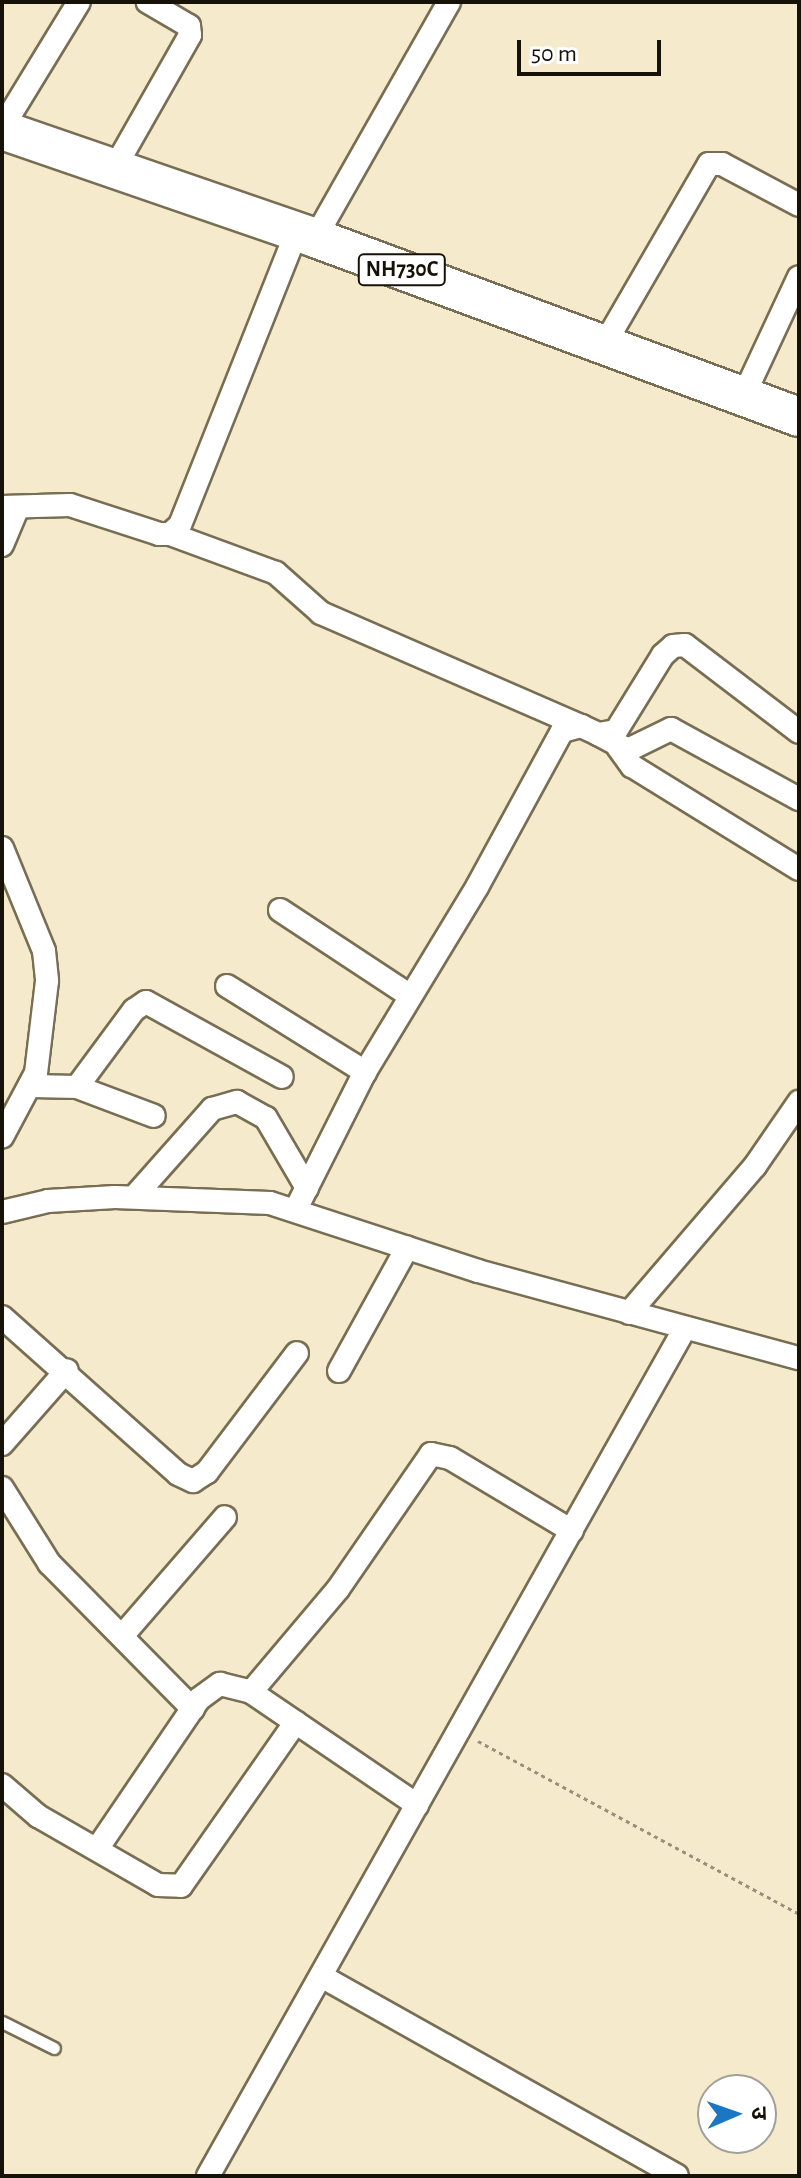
<!DOCTYPE html>
<meta charset="utf-8">
<style>
body{margin:0}
#map{position:relative;width:801px;height:2178px;overflow:hidden;background:#f5eacb;font-family:"Alegreya Sans","Noto Sans Devanagari",sans-serif}
div>[style]{position:absolute}
.path>*{height:3px;margin-top:-1.5px;transform-origin:0;background:repeating-linear-gradient(90deg,#98907a 0 4px,transparent 0 8px)}
.roads{filter:drop-shadow(2px 0 #786e53) drop-shadow(-2px 0 #786e53) drop-shadow(0 2px #786e53) drop-shadow(0 -2px #786e53)}
.service>*{height:11px;margin:-5.5px;padding:0 5.5px;transform-origin:5.5px;border-radius:5.5px;background:#fff}
.minor>*{height:22px;margin:-11px;padding:0 11px;transform-origin:11px;border-radius:11px;background:#fff}
.trunk>*{height:38px;margin:-19px;padding:0 19px;transform-origin:19px;border-radius:19px;background:#fff}
span{translate:-50% -50%;white-space:nowrap;text-align:center;line-height:1.15;-webkit-text-stroke:8px #fff;paint-order:stroke}
.shield-label span{padding:2px 6px;background:#fff;border:2px solid;border-radius:6px;-webkit-text-stroke-width:0}
.shield-label{font-size:22px;color:#161208;font-weight:700}
.frame{position:absolute;inset:0;border:4px solid #161208;pointer-events:none}
.north{position:absolute;left:697px;top:2074px;width:80px;height:80px;box-sizing:border-box;background:#fff;border:2px solid #a2a09c;border-radius:50%;rotate:88deg;font-size:22px;font-weight:700;line-height:32px;text-align:center;color:#161208}
.north::after{content:'';display:block;margin:auto;width:28px;height:36px;background:#1977c3;clip-path:polygon(50% 0,100% 100%,50% 72%,0 100%)}
.scale{position:absolute;left:517px;top:40px;width:144px;height:36px;box-sizing:border-box;border:4px solid #161208;border-top:0;padding-left:10px;font-size:24px;line-height:28px;white-space:nowrap;color:#161208;-webkit-text-stroke:6px #fff;paint-order:stroke}
</style>
<div id="map">
<div class="path">
<div style="left:478px;top:1741px;width:365px;rotate:28.3deg"></div>
</div>
<div class="roads">
<div class="service">
<div style="left:2px;top:2022px;width:58px;rotate:26.6deg"></div>
</div>
<div class="minor">
<div style="left:2px;top:128px;width:148px;rotate:-58.6deg"></div>
<div style="left:114px;top:169px;width:154px;rotate:-60.4deg"></div>
<div style="left:190px;top:35px;width:9px;rotate:-96deg"></div>
<div style="left:189px;top:26px;width:48px;rotate:-149.7deg"></div>
<div style="left:315px;top:238px;width:271px;rotate:-60.4deg"></div>
<div style="left:604px;top:345px;width:209px;rotate:-59.9deg"></div>
<div style="left:709px;top:164px;width:13px"></div>
<div style="left:722px;top:164px;width:87px;rotate:28deg"></div>
<div style="left:743px;top:397px;width:132px;rotate:-65deg"></div>
<div style="left:2px;top:507px;width:68px;rotate:-1.7deg"></div>
<div style="left:70px;top:505px;width:94px;rotate:18deg"></div>
<div style="left:159px;top:534px;width:11px"></div>
<div style="left:170px;top:534px;width:13px;rotate:-42deg"></div>
<div style="left:180px;top:525px;width:316px;rotate:-68.3deg"></div>
<div style="left:170px;top:534px;width:113px;rotate:20.2deg"></div>
<div style="left:276px;top:573px;width:60px;rotate:41.6deg"></div>
<div style="left:321px;top:613px;width:283px;rotate:23.5deg"></div>
<div style="left:2px;top:545px;width:41px;rotate:-67.2deg"></div>
<div style="left:598px;top:734px;width:34px;rotate:28deg"></div>
<div style="left:628px;top:750px;width:48px;rotate:-26deg"></div>
<div style="left:671px;top:729px;width:146px;rotate:28.7deg"></div>
<div style="left:618px;top:747px;width:24px;rotate:54deg"></div>
<div style="left:632px;top:766px;width:196px;rotate:31.7deg"></div>
<div style="left:2px;top:848px;width:111px;rotate:67.8deg"></div>
<div style="left:44px;top:951px;width:30px;rotate:84deg"></div>
<div style="left:47px;top:981px;width:93px;rotate:96.8deg"></div>
<div style="left:36px;top:1073px;width:72px;rotate:118deg"></div>
<div style="left:280px;top:910px;width:154px;rotate:33.4deg"></div>
<div style="left:227px;top:986px;width:163px;rotate:31.9deg"></div>
<div style="left:32px;top:1086px;width:45px;rotate:1.3deg"></div>
<div style="left:77px;top:1087px;width:82px;rotate:20.6deg"></div>
<div style="left:77px;top:1087px;width:96px;rotate:-53.5deg"></div>
<div style="left:134px;top:1010px;width:14px;rotate:-34deg"></div>
<div style="left:146px;top:1002px;width:155px;rotate:28.9deg"></div>
<div style="left:134px;top:1197px;width:118px;rotate:-48.4deg"></div>
<div style="left:212px;top:1109px;width:26px;rotate:-16deg"></div>
<div style="left:237px;top:1102px;width:33px;rotate:29deg"></div>
<div style="left:266px;top:1118px;width:81px;rotate:59.6deg"></div>
<div style="left:296px;top:1209px;width:153px;rotate:-63.3deg"></div>
<div style="left:365px;top:1072px;width:216px;rotate:-58.8deg"></div>
<div style="left:477px;top:887px;width:178px;rotate:-61.4deg"></div>
<div style="left:562px;top:731px;width:20px;rotate:-15deg"></div>
<div style="left:581px;top:726px;width:19px;rotate:25deg"></div>
<div style="left:598px;top:734px;width:18px;rotate:-9deg"></div>
<div style="left:616px;top:731px;width:89px;rotate:-58.3deg"></div>
<div style="left:663px;top:655px;width:13px;rotate:-42deg"></div>
<div style="left:673px;top:646px;width:12px;rotate:-5deg"></div>
<div style="left:685px;top:645px;width:143px;rotate:37.3deg"></div>
<div style="left:2px;top:1212px;width:47px;rotate:-13.4deg"></div>
<div style="left:48px;top:1201px;width:67px;rotate:-3.4deg"></div>
<div style="left:115px;top:1197px;width:155px;rotate:2.2deg"></div>
<div style="left:270px;top:1203px;width:219px;rotate:18.1deg"></div>
<div style="left:478px;top:1271px;width:333px;rotate:15.2deg"></div>
<div style="left:629px;top:1313px;width:194px;rotate:-49.4deg"></div>
<div style="left:755px;top:1166px;width:78px;rotate:-55.5deg"></div>
<div style="left:2px;top:1317px;width:236px;rotate:41.7deg"></div>
<div style="left:178px;top:1474px;width:17px;rotate:25deg"></div>
<div style="left:193px;top:1481px;width:17px;rotate:-33deg"></div>
<div style="left:207px;top:1472px;width:149px;rotate:-52.9deg"></div>
<div style="left:339px;top:1371px;width:141px;rotate:-61.1deg"></div>
<div style="left:2px;top:1444px;width:98px;rotate:-48.7deg"></div>
<div style="left:2px;top:1488px;width:89px;rotate:57.9deg"></div>
<div style="left:49px;top:1563px;width:205px;rotate:45.4deg"></div>
<div style="left:122px;top:1636px;width:157px;rotate:-49.1deg"></div>
<div style="left:251px;top:1692px;width:135px;rotate:-49.8deg"></div>
<div style="left:338px;top:1589px;width:164px;rotate:-55.4deg"></div>
<div style="left:431px;top:1454px;width:19px;rotate:12deg"></div>
<div style="left:450px;top:1458px;width:142px;rotate:30.9deg"></div>
<div style="left:2px;top:1785px;width:48px;rotate:40.7deg"></div>
<div style="left:38px;top:1816px;width:138px;rotate:29.9deg"></div>
<div style="left:158px;top:1885px;width:23px;rotate:2deg"></div>
<div style="left:181px;top:1886px;width:200px;rotate:-55deg"></div>
<div style="left:97px;top:1849px;width:181px;rotate:-55.8deg"></div>
<div style="left:199px;top:1699px;width:26px;rotate:-36deg"></div>
<div style="left:220px;top:1684px;width:32px;rotate:14deg"></div>
<div style="left:251px;top:1692px;width:201px;rotate:34.2deg"></div>
<div style="left:321px;top:1976px;width:408px;rotate:29.3deg"></div>
<div style="left:208px;top:2176px;width:973px;rotate:-60.64deg"></div>
</div>
<div class="trunk">
<div style="left:2px;top:130px;width:331px;rotate:19deg"></div>
<div style="left:315px;top:238px;width:516px;rotate:20.3deg"></div>
</div>
</div>
<div class="shield-label">
<span style="left:402px;top:270px">NH730C</span>
</div>
<div class="frame"></div>
<div class="north">उ</div>
<div class="scale">50 m</div>
</div>
